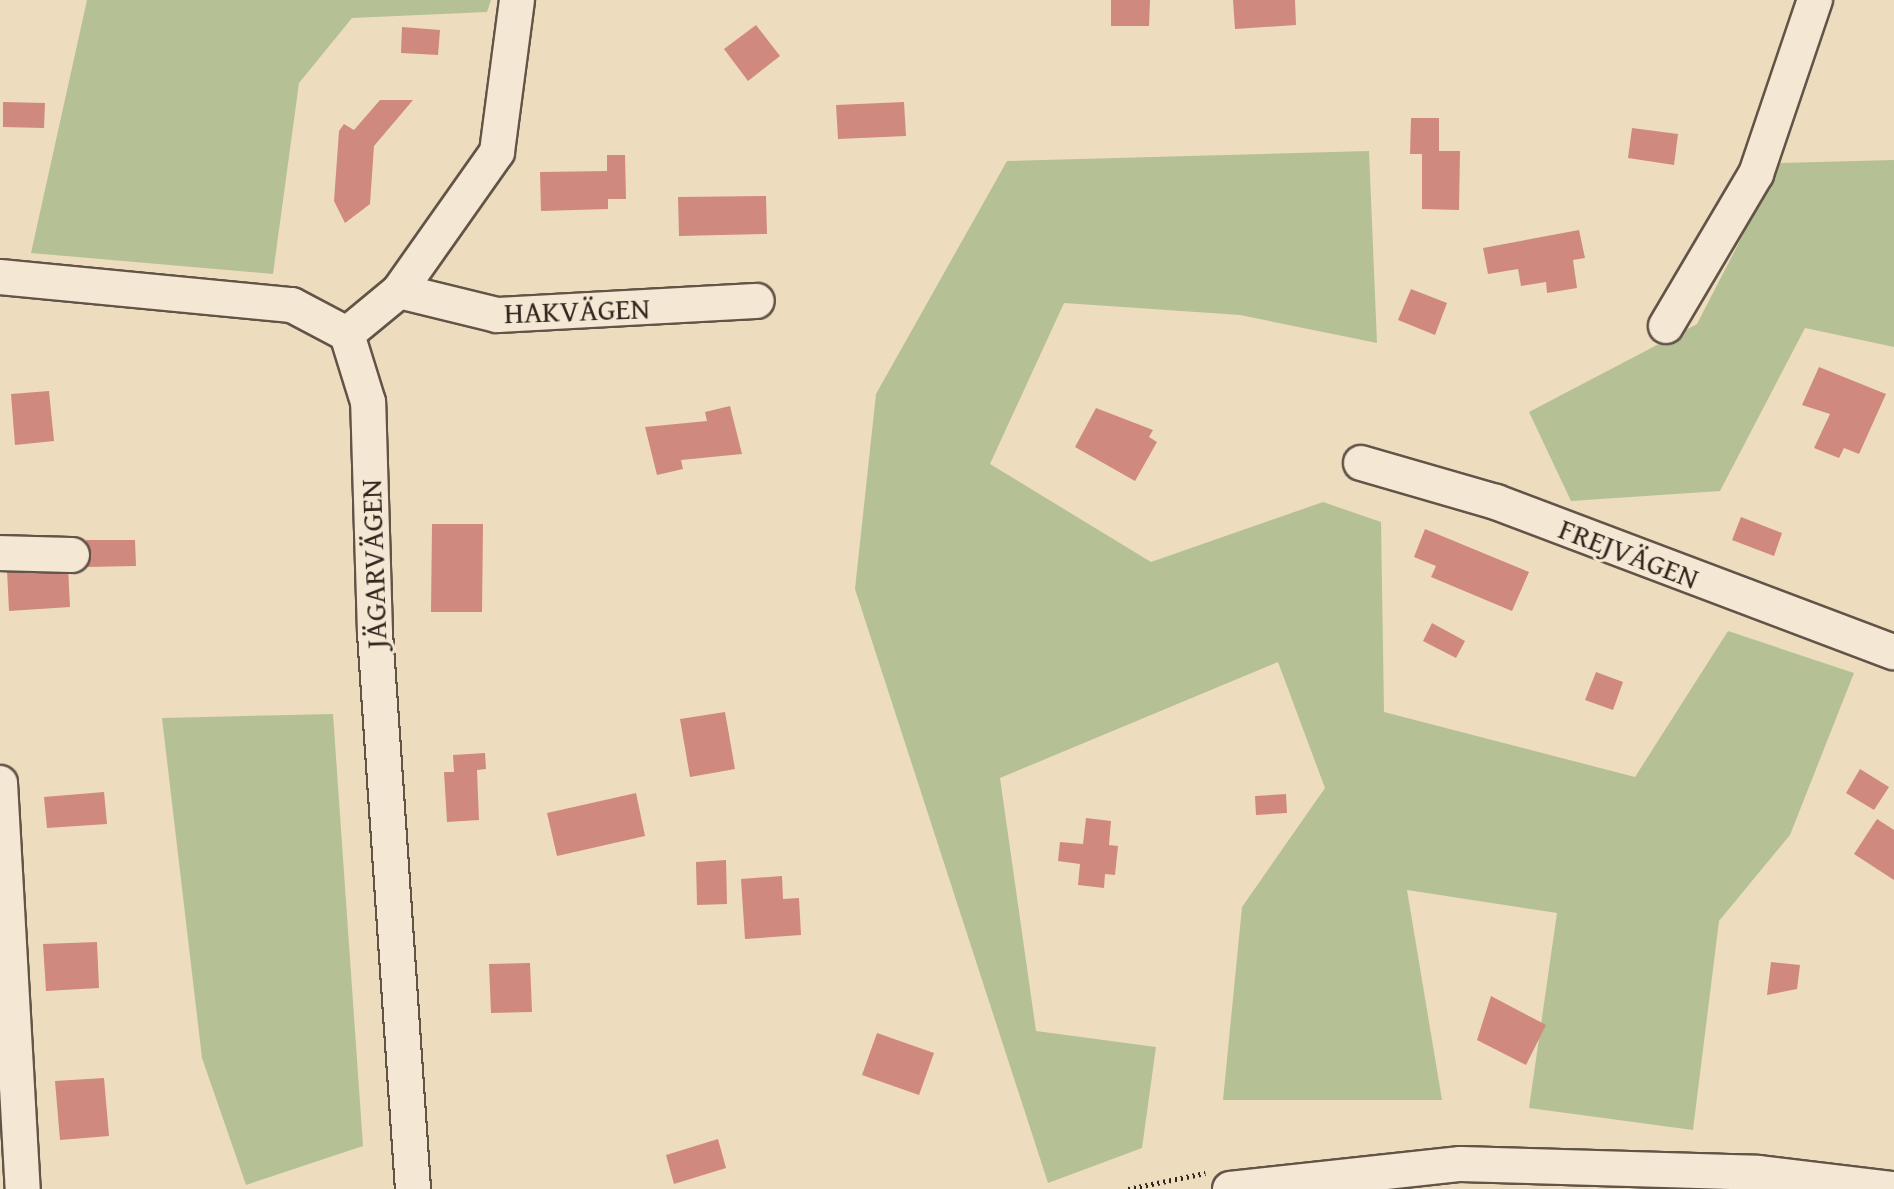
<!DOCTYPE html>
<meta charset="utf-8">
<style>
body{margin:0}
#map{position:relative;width:1894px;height:1189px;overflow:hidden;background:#eedcbf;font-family:"Gentium Book Plus",serif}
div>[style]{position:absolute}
.green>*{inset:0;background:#b5c195}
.building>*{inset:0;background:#d0897f}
.path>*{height:5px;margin-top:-2.5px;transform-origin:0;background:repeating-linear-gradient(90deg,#33261f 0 2px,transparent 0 6px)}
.roads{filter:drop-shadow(2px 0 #625447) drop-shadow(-2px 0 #625447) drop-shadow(0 2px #625447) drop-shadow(0 -2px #625447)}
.minor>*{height:34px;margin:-17px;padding:0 17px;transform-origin:17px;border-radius:17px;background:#f4e8d5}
span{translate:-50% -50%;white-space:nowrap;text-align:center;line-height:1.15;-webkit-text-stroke:6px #f4e8d5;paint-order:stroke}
.street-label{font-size:30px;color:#33261f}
</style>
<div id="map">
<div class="green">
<div style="clip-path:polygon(87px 0,491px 0,487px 12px,352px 18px,299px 83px,273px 274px,31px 253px)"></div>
<div style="clip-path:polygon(1369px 151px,1377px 343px,1240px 315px,1064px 303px,990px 464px,1151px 562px,1323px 502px,1381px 522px,1384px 712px,1635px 777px,1728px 631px,1854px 673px,1790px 835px,1719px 921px,1693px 1130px,1529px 1108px,1557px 913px,1407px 890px,1442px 1100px,1223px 1100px,1242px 907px,1325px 788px,1278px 662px,1000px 778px,1036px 1031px,1156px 1047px,1142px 1148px,1048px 1183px,855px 589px,876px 394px,1007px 161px)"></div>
<div style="clip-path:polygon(1894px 160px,1894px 347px,1805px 328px,1720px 491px,1571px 501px,1529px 412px,1697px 324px,1780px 163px)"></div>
<div style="clip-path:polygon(333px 714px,363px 1146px,246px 1185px,202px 1058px,162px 718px)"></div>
</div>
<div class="building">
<div style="clip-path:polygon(1111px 0,1150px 0,1149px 26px,1111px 26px)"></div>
<div style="clip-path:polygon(1233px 0,1295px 0,1296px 25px,1235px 29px)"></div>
<div style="clip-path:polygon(756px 25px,780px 56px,748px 81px,724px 49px)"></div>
<div style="clip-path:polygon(402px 27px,440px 30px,438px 55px,401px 53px)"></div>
<div style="clip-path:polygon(380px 100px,413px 100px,374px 146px,370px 204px,345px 223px,334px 201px,339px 131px,344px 124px,354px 130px)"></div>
<div style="clip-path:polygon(3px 102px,45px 103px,44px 128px,3px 127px)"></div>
<div style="clip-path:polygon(904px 102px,906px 136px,838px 139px,836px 105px)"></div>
<div style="clip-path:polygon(1411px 118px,1439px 118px,1439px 151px,1460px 151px,1459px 210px,1422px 209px,1422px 154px,1410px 154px)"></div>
<div style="clip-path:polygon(1632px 128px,1678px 134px,1674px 165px,1628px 158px)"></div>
<div style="clip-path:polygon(607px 155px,625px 155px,626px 199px,608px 199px,608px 209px,541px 211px,540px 172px,607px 171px)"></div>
<div style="clip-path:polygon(766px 196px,767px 234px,679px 236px,678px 197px)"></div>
<div style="clip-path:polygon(1579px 230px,1585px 258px,1573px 260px,1577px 288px,1547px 293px,1546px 282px,1521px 286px,1518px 269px,1488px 274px,1483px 248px)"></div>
<div style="clip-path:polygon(1411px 289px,1447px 303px,1435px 335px,1398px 320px)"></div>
<div style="clip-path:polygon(1819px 367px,1886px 394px,1859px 454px,1844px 448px,1839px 458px,1814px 448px,1830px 414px,1802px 405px)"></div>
<div style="clip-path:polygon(49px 391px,54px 441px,15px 445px,11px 394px)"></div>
<div style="clip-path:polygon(730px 406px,742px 454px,681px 460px,683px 469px,657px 475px,645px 427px,707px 421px,705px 412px)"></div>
<div style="clip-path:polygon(1096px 408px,1153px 430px,1149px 437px,1157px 442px,1135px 481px,1075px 447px)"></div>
<div style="clip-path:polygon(1741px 517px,1782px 533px,1774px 556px,1732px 540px)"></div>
<div style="clip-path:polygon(432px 524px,483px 524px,482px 612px,431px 612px)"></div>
<div style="clip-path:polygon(1425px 529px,1529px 572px,1512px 611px,1431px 577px,1436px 566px,1414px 557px)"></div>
<div style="clip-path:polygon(86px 540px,135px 540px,136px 566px,87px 567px)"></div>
<div style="clip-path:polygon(68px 566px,70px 607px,9px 611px,7px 570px)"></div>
<div style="clip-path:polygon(1432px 623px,1465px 641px,1456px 658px,1423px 641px)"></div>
<div style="clip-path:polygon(1596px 672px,1623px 682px,1613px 710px,1585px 700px)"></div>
<div style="clip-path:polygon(725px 712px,735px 769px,690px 777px,680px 719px)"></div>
<div style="clip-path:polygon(485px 753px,486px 769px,477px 770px,479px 820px,447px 822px,444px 772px,454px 772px,453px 755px)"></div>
<div style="clip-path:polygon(1860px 769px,1889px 787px,1874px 810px,1846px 793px)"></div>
<div style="clip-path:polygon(104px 792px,107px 824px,47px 828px,44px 797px)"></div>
<div style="clip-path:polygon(636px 793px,645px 836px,557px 856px,547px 813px)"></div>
<div style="clip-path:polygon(1286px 794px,1287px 813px,1256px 815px,1255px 796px)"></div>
<div style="clip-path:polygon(1086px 818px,1111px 821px,1109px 845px,1118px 846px,1115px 875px,1105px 874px,1104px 888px,1078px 885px,1080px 864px,1058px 861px,1060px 842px,1083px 844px)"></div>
<div style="clip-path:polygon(1877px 819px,1894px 830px,1894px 880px,1854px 854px)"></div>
<div style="clip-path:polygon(726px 860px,727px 904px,697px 905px,696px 862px)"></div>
<div style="clip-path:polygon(782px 876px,783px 899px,799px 898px,801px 935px,745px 939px,741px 879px)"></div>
<div style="clip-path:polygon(97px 942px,99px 988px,46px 991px,43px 944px)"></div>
<div style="clip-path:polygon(1771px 962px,1800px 965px,1797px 989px,1767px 995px)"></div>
<div style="clip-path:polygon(530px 963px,532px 1012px,491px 1013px,489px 964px)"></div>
<div style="clip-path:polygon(1491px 996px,1546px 1025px,1526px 1065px,1477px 1040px)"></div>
<div style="clip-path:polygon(877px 1033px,934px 1053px,919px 1095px,862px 1075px)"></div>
<div style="clip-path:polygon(104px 1078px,109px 1136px,60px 1140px,55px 1081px)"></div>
<div style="clip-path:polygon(718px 1139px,726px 1168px,674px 1184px,666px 1155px)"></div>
</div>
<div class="path">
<div style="left:1128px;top:1189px;width:79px;rotate:-11.7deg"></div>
</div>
<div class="roads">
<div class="minor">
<div style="left:0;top:277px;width:293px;rotate:5.5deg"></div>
<div style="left:292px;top:305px;width:62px;rotate:27.8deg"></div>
<div style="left:399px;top:291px;width:101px;rotate:13.8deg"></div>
<div style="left:497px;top:315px;width:260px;rotate:-3.1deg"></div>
<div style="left:1666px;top:326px;width:177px;rotate:-59.4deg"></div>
<div style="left:1756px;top:174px;width:184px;rotate:-71.3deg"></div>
<div style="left:1361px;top:463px;width:141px;rotate:16.1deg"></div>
<div style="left:1496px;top:502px;width:425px;rotate:20.7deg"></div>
<div style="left:0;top:553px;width:72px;rotate:1.6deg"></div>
<div style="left:0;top:783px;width:407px;rotate:86.8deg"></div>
<div style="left:413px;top:1189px;width:557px;rotate:-93.91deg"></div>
<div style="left:375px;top:633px;width:231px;rotate:-91.7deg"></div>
<div style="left:368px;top:402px;width:71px;rotate:-107.2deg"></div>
<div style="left:347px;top:334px;width:67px;rotate:-39.6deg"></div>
<div style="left:399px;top:291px;width:170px;rotate:-54.8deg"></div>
<div style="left:497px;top:152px;width:153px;rotate:-82.5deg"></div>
<div style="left:1230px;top:1189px;width:232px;rotate:-6.2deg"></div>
<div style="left:1461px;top:1164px;width:297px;rotate:1.7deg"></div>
<div style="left:1758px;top:1173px;width:136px;rotate:6.8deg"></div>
</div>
</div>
<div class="street-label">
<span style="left:577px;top:310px;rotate:-2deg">HAKVÄGEN</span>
<span style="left:1629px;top:553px;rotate:21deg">FREJVÄGEN</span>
<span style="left:373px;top:564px;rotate:-92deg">JÄGARVÄGEN</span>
</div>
</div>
